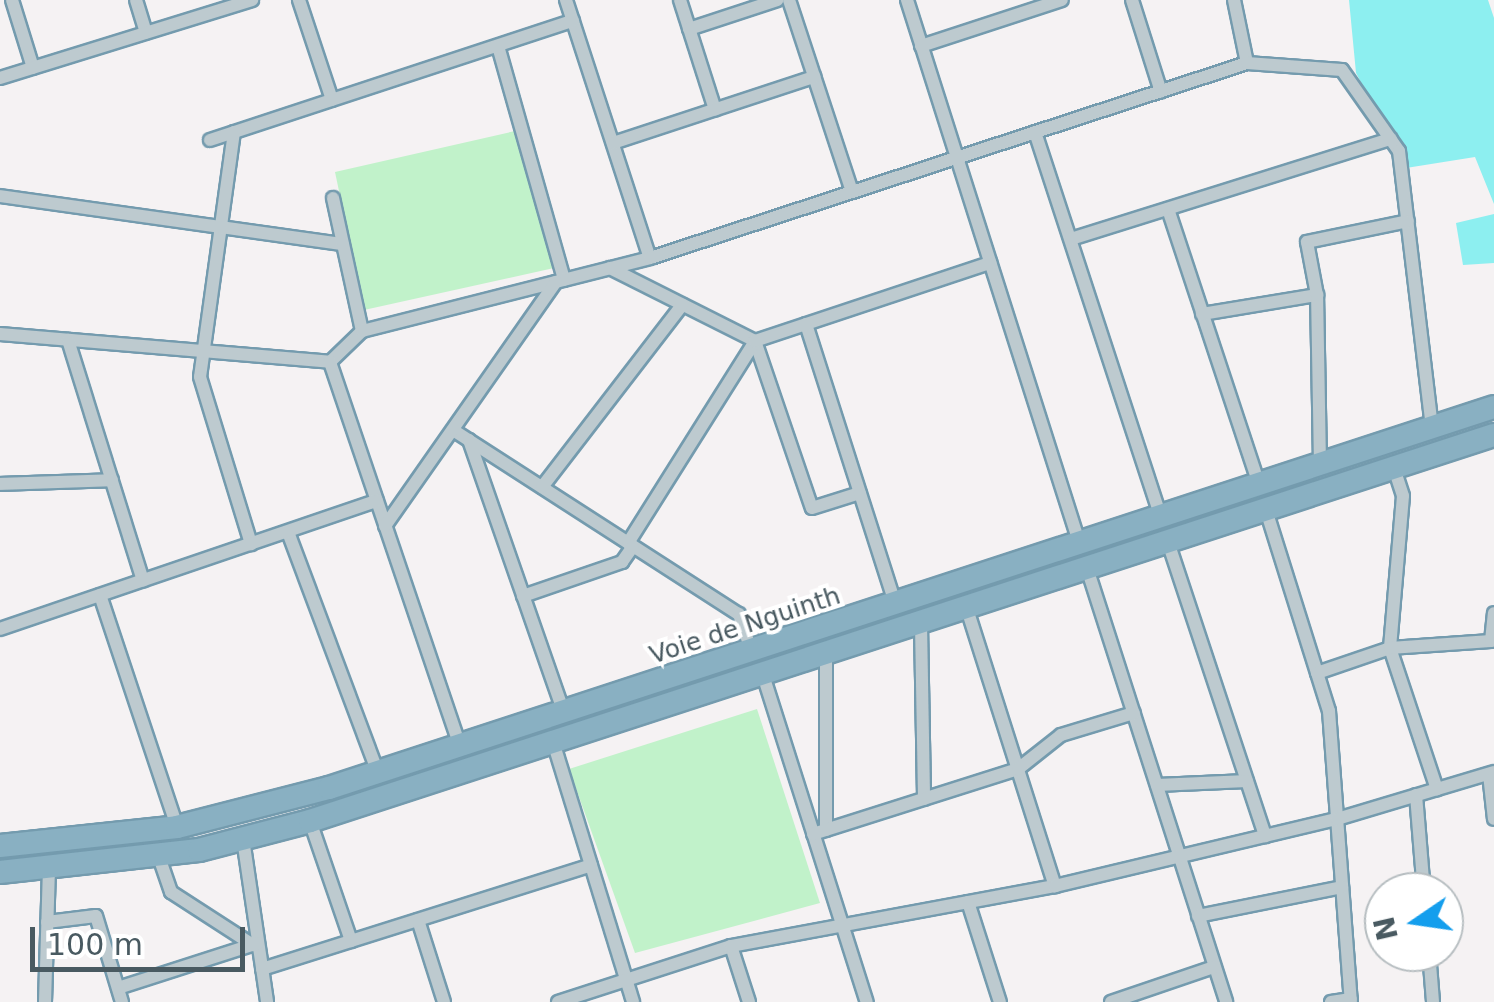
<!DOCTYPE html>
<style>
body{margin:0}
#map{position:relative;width:1494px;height:1002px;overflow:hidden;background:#f5f2f3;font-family:"DejaVu Sans",sans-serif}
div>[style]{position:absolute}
.green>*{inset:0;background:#c1f2ca}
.water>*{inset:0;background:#8deff0}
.roads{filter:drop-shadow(2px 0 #749bae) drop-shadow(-2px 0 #749bae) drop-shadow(0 2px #749bae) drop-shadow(0 -2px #749bae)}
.street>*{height:12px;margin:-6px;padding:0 6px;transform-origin:6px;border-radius:6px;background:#bdcacf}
.highway>*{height:22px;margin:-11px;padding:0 11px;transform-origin:11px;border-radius:11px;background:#89b0c2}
span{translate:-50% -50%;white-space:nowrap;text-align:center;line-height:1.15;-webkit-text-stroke:8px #fff;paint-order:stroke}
.street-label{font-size:25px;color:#495a61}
.north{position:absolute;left:1364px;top:872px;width:100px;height:100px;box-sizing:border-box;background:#fff;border:2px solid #b6bdc0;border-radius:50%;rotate:257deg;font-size:28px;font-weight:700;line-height:40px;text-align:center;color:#495a61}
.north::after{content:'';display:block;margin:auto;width:35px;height:45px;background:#149eed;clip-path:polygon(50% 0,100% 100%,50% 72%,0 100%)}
.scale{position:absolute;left:30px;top:927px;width:215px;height:45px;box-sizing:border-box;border:5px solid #495a61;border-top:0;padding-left:12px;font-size:30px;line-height:35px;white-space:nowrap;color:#495a61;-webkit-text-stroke:8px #fff;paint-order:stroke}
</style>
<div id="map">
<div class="green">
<div style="clip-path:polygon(515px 131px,554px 268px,364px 310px,335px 172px)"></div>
<div style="clip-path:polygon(757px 709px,820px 903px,635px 953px,569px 769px)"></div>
</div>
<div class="water">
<div style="clip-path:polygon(1349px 0,1488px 0,1494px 18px,1494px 204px,1475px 157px,1406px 168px,1356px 73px)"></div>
<div style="clip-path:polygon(1494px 214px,1494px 263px,1463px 265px,1456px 223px)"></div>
</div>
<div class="roads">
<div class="street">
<div style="left:12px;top:0;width:71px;rotate:72.8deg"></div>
<div style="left:136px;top:0;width:34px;rotate:73deg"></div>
<div style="left:299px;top:0;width:105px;rotate:71.7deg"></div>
<div style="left:566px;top:0;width:271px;rotate:72deg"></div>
<div style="left:680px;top:0;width:115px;rotate:72.3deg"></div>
<div style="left:789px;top:0;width:202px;rotate:71.8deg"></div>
<div style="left:907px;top:0;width:572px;rotate:72.39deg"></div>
<div style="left:1132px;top:0;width:96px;rotate:72.5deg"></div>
<div style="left:1234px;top:0;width:64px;rotate:78.3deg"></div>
<div style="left:689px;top:29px;width:93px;rotate:-18.2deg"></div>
<div style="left:498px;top:46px;width:243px;rotate:74.2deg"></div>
<div style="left:921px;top:46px;width:148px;rotate:-18.1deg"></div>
<div style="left:0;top:78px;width:264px;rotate:-17.2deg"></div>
<div style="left:234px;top:132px;width:247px;rotate:97.9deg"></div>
<div style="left:200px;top:377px;width:175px;rotate:73deg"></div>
<div style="left:1035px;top:132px;width:405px;rotate:71.9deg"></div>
<div style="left:210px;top:140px;width:382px;rotate:-18.2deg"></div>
<div style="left:613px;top:143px;width:212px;rotate:-18.2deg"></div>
<div style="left:0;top:196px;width:346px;rotate:8deg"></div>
<div style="left:333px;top:198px;width:136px;rotate:77.7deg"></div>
<div style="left:1168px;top:209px;width:290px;rotate:71.7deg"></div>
<div style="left:1071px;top:239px;width:335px;rotate:-17.4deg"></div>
<div style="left:610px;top:268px;width:162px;rotate:26.7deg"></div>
<div style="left:755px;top:341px;width:176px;rotate:71.2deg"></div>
<div style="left:812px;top:508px;width:50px;rotate:-17.4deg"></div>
<div style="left:1202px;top:314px;width:117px;rotate:-9.4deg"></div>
<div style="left:806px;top:324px;width:296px;rotate:72.3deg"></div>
<div style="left:0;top:334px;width:331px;rotate:4.8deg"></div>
<div style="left:330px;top:362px;width:45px;rotate:-44.1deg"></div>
<div style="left:362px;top:331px;width:297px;rotate:-14.2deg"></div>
<div style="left:650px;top:258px;width:628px;rotate:-18.09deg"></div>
<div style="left:1247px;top:63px;width:95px;rotate:4.2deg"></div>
<div style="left:1342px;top:70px;width:99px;rotate:54.9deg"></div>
<div style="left:1399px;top:151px;width:278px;rotate:83.2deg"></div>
<div style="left:68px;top:340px;width:252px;rotate:72.7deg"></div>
<div style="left:330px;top:362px;width:406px;rotate:71.3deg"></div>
<div style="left:453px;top:430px;width:340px;rotate:32.8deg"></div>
<div style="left:739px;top:614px;width:41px;rotate:71.6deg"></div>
<div style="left:469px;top:440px;width:289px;rotate:70.8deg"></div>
<div style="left:1320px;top:464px;width:169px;rotate:-91deg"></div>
<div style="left:1317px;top:295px;width:54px;rotate:-100.7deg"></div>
<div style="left:1307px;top:242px;width:103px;rotate:-11.7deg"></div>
<div style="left:1394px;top:468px;width:29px;rotate:72deg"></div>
<div style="left:1403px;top:496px;width:153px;rotate:94.9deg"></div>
<div style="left:1390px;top:648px;width:149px;rotate:71.6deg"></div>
<div style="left:0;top:484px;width:112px;rotate:-2deg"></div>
<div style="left:542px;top:487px;width:230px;rotate:-52.4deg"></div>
<div style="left:1266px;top:510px;width:211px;rotate:72.6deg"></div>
<div style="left:1329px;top:711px;width:292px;rotate:85.7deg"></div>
<div style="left:385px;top:526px;width:298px;rotate:-55deg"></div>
<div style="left:288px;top:532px;width:257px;rotate:69.5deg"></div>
<div style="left:1168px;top:542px;width:310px;rotate:71.7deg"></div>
<div style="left:628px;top:543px;width:239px;rotate:-57.8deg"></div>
<div style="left:755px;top:341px;width:248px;rotate:-18.4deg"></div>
<div style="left:1086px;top:565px;width:459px;rotate:72.2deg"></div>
<div style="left:100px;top:595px;width:244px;rotate:71.6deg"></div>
<div style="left:523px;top:596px;width:105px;rotate:-19deg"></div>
<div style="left:622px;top:562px;width:19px;rotate:-55deg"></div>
<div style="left:967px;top:609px;width:291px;rotate:72.4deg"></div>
<div style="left:921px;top:624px;width:175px;rotate:89deg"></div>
<div style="left:0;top:629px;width:398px;rotate:-18.8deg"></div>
<div style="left:826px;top:655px;width:175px;rotate:90deg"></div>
<div style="left:1317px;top:673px;width:77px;rotate:-18.9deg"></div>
<div style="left:1390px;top:648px;width:101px;rotate:-4deg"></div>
<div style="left:1491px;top:641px;width:28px;rotate:-84deg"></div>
<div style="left:763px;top:675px;width:343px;rotate:72.4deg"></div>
<div style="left:554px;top:745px;width:269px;rotate:72.9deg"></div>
<div style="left:1489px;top:774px;width:45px;rotate:83.7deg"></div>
<div style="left:1157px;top:785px;width:90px;rotate:-2.5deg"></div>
<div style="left:1416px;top:795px;width:97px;rotate:85.3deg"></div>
<div style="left:310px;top:821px;width:127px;rotate:71.1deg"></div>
<div style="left:813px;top:834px;width:215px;rotate:-17.6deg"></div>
<div style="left:1018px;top:769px;width:55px;rotate:-38.3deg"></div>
<div style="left:1061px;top:735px;width:76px;rotate:-16.8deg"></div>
<div style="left:243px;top:839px;width:165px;rotate:81.6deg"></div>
<div style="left:159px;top:857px;width:37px;rotate:71deg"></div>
<div style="left:171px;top:892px;width:98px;rotate:32.9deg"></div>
<div style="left:968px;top:902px;width:105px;rotate:72.3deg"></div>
<div style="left:1198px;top:916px;width:147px;rotate:-11.4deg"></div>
<div style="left:418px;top:920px;width:86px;rotate:72.4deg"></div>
<div style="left:47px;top:922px;width:49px;rotate:-7deg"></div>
<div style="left:96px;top:916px;width:90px;rotate:73.2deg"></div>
<div style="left:731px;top:946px;width:59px;rotate:72.2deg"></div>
<div style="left:1429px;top:952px;width:50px;rotate:85.4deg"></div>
<div style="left:262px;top:969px;width:345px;rotate:-17.5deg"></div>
<div style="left:118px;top:988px;width:147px;rotate:-17.8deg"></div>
<div style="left:45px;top:1002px;width:137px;rotate:-88.3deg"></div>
<div style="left:558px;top:1002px;width:182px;rotate:-17.9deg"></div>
<div style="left:731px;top:946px;width:330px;rotate:-10.5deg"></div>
<div style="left:1055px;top:886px;width:290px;rotate:-13.4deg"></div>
<div style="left:1337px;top:819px;width:164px;rotate:-16.7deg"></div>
<div style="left:1111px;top:1002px;width:109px;rotate:-18.8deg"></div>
<div style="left:1331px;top:1002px;width:20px;rotate:-9deg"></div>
</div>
<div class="highway">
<div style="left:0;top:846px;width:178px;rotate:-6.1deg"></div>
<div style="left:177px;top:827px;width:157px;rotate:-14.4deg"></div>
<div style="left:329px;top:788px;width:1226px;rotate:-18.11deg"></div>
<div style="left:0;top:872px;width:200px;rotate:-6.3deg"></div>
<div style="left:199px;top:850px;width:115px;rotate:-14.6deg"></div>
<div style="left:310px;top:821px;width:1245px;rotate:-18.06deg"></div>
</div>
</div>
<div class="street-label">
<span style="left:745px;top:626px;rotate:-18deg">Voie de Nguinth</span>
</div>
<div class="north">N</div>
<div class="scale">100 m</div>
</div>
